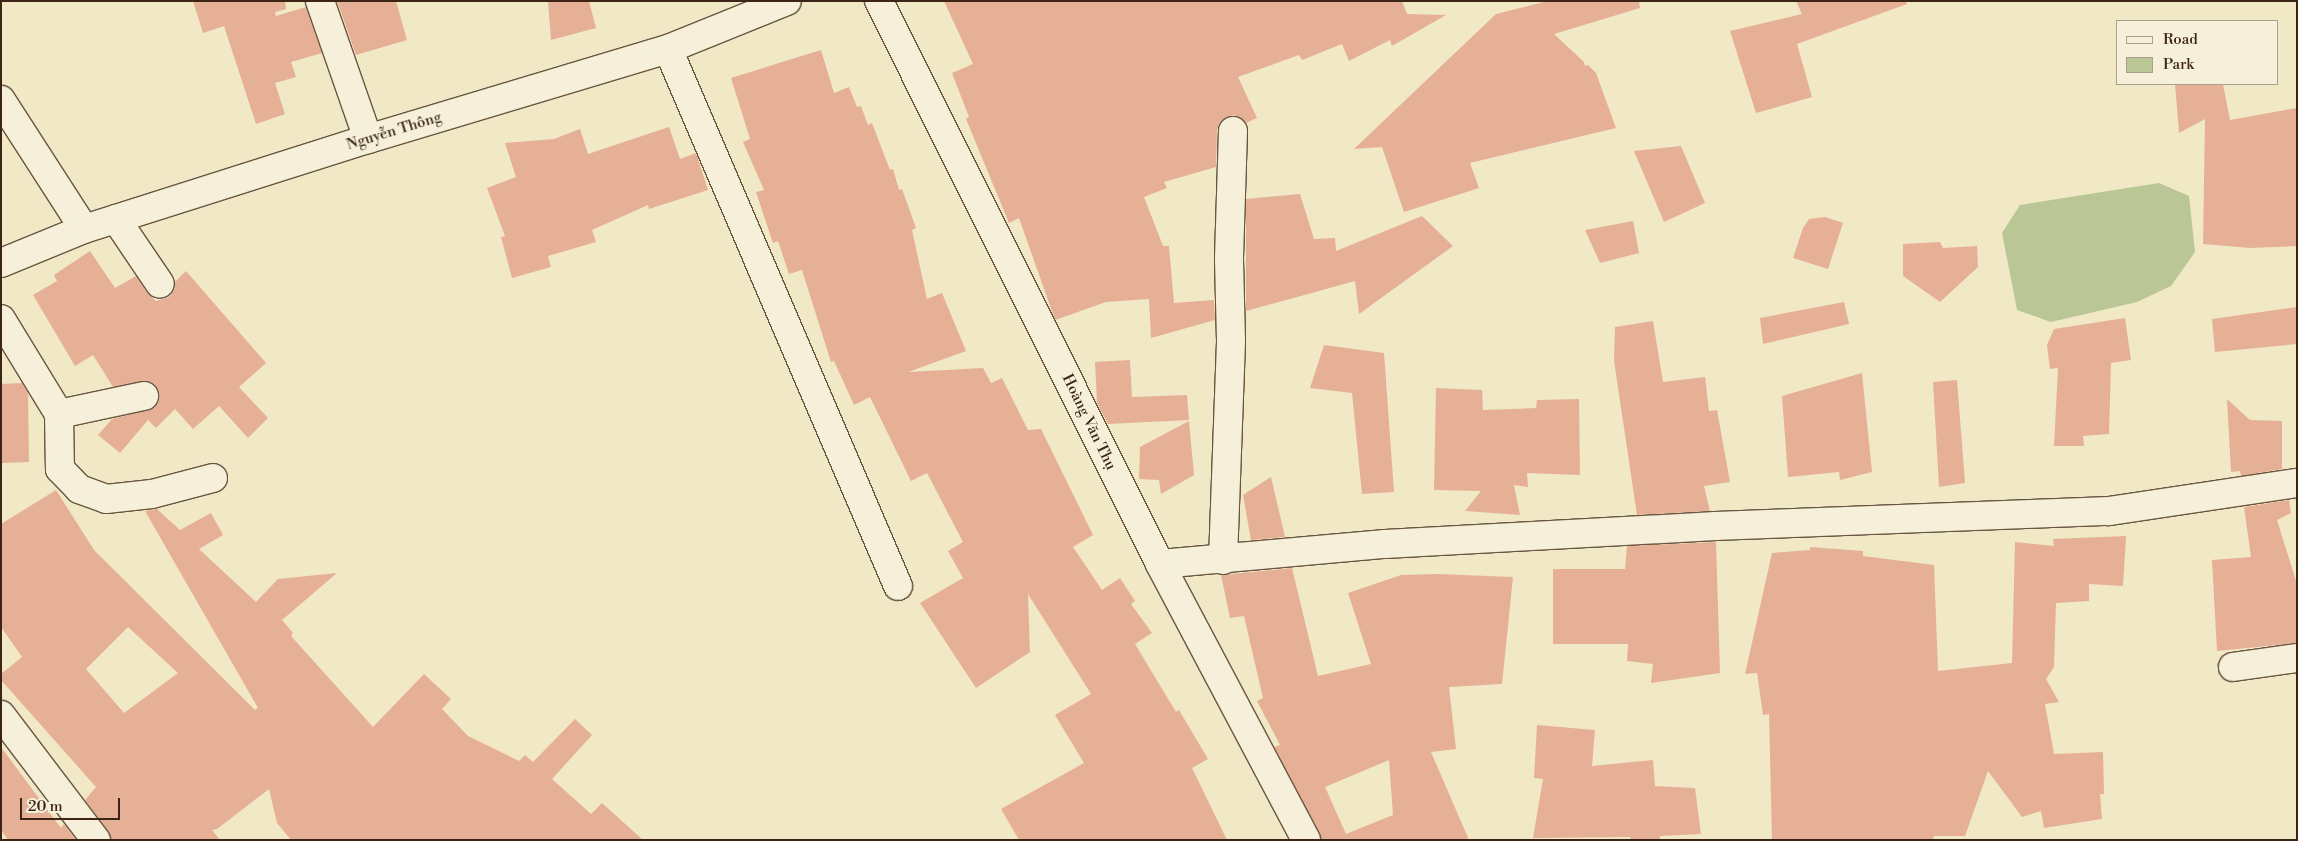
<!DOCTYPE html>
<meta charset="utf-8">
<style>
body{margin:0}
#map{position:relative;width:2298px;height:841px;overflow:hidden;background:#f1e8c6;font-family:"Libre Bodoni",serif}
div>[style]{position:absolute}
.green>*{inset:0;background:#bac695}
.building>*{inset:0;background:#e6b096}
.roads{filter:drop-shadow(1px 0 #695640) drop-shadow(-1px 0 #695640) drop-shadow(0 1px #695640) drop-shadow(0 -1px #695640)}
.minor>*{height:28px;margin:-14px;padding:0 14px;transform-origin:14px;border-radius:14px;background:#f6f0da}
.secondary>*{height:28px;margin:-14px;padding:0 14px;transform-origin:14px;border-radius:14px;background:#f6f0da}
span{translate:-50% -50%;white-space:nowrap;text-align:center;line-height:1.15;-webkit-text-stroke:4px #f6f0da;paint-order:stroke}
.street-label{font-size:15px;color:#3c2514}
.frame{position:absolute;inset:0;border:2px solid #3c2514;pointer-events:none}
.legend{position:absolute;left:2116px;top:20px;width:162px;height:65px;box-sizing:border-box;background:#f6f0da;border:1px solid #ac9f8b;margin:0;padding:6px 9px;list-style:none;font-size:15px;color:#3c2514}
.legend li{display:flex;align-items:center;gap:10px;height:25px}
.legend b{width:25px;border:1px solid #ac9f8b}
.scale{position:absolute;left:20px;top:798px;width:100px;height:22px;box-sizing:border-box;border:2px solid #3c2514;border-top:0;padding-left:6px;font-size:15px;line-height:18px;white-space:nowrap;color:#3c2514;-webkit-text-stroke:4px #f6f0da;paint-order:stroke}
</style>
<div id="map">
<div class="green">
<div style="clip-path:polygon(2159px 183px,2189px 196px,2195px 252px,2171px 286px,2137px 302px,2051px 322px,2017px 310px,2002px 233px,2020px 205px)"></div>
</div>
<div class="building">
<div style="clip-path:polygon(193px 1px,285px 1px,286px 9px,275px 12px,276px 16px,306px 7px,322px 53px,291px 62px,296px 77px,275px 83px,285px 114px,256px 124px,224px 26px,203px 33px)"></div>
<div style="clip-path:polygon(337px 1px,396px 1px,407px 40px,356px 55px)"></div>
<div style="clip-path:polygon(548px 1px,589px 1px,596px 28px,551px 40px)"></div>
<div style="clip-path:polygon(944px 1px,1402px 1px,1407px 14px,1446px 15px,1392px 46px,1390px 40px,1349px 61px,1342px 44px,1302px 60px,1299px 55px,1238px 77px,1257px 118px,1246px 123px,1234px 115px,1225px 118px,1220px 122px,1217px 130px,1216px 167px,1164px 182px,1167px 188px,1144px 197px,1163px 246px,1169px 246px,1174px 303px,1214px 300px,1215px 320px,1151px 338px,1149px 299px,1106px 302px,1055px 320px,1019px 218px,1009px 223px,966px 119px,969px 117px,952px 73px,973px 64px)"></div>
<div style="clip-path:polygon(1548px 1px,1639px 1px,1640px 8px,1554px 34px,1584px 62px,1585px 66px,1588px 65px,1596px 73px,1616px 128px,1470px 163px,1479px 188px,1404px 212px,1382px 147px,1354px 149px,1496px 14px)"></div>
<div style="clip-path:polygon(1796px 1px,1906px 1px,1907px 4px,1797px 44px,1812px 97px,1756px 113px,1730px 31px,1802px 14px)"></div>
<div style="clip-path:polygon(821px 50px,834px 93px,849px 87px,857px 107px,861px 106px,868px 125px,872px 123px,890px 170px,893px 169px,899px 190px,902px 189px,916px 228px,912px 230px,927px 299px,942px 293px,966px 351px,908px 372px,983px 368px,991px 383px,1002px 378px,1028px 430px,1041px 429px,1093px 535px,1073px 547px,1102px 590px,1120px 578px,1135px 601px,1131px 604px,1152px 633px,1135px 644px,1176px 712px,1179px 710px,1208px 759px,1192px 768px,1227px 840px,1019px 840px,1001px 809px,1084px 763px,1055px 715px,1091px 694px,1028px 594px,1030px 652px,976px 688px,920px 603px,963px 578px,948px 551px,963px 542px,927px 473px,911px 481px,870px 397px,854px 405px,834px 361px,831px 362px,802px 270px,789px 274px,778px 241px,773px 243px,756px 192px,764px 190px,743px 142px,750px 139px,731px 78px)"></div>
<div style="clip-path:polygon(2175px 84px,2223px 84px,2230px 120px,2297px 108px,2297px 246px,2250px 248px,2203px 244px,2205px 119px,2179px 133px)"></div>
<div style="clip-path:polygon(669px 127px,680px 159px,696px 153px,708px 190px,649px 209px,648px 205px,592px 230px,596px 242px,548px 256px,551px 267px,512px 278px,501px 237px,505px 236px,487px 188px,516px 177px,505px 143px,554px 139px,580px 129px,588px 154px)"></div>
<div style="clip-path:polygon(1681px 146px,1705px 203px,1664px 222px,1634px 151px)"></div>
<div style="clip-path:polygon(1300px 194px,1314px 239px,1335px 238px,1336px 251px,1422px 216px,1453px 246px,1359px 314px,1355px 281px,1246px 311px,1246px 199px)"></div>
<div style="clip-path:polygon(1825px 217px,1843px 223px,1828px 269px,1793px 258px,1803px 228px,1809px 219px)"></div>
<div style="clip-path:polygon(1633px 221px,1639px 253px,1600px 263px,1585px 230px)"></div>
<div style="clip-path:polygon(1940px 242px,1943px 248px,1977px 246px,1978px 267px,1940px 302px,1903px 276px,1903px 244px)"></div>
<div style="clip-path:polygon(90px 251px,115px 288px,136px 276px,147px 293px,156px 301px,169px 297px,174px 290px,175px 282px,186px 271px,266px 363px,239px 387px,268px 418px,248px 438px,219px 406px,193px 429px,175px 409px,156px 428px,148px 420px,120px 453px,98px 435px,112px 419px,154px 408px,159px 401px,159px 393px,155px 385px,148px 381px,113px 387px,93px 355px,75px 366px,33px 295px,57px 281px,54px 275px)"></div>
<div style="clip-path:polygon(1844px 302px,1849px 324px,1763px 344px,1760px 318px)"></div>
<div style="clip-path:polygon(2297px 307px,2297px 344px,2215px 352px,2212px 319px)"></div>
<div style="clip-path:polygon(2125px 318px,2131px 360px,2111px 363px,2109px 434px,2083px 436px,2084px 446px,2054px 446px,2058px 368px,2050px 369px,2047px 345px,2054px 329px)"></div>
<div style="clip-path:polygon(1653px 321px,1663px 382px,1705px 377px,1709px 411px,1717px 410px,1730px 482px,1704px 486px,1710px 511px,1637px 515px,1614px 361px,1615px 327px)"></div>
<div style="clip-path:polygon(1324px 345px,1384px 353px,1394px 492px,1362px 494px,1352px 393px,1310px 388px)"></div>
<div style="clip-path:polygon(1130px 360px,1132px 397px,1187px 395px,1189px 420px,1108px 424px,1097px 403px,1095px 362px)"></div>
<div style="clip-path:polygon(1862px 373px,1872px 472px,1840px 480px,1839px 472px,1788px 477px,1782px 396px)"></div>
<div style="clip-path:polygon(1957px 380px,1965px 483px,1939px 487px,1933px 382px)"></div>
<div style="clip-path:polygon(22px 383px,28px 393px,29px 462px,1px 463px,1px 384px)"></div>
<div style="clip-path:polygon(1436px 388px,1482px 390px,1483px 410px,1536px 408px,1537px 400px,1579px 399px,1580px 475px,1527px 473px,1528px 487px,1514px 485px,1520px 515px,1465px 511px,1481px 491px,1434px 490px)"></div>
<div style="clip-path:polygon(2227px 399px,2250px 420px,2282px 421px,2282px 469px,2241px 476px,2240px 471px,2231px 472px)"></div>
<div style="clip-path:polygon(1189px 421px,1194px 475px,1161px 494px,1159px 480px,1139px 479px,1140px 447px)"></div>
<div style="clip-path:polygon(1271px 477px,1285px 537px,1251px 540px,1243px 495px)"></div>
<div style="clip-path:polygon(evenodd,56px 490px,94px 550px,255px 710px,258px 708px,145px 511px,157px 509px,180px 530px,211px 513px,223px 535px,199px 549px,256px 602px,278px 579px,337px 573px,282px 620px,293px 633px,291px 636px,373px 727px,424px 674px,451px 699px,442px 709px,468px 736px,519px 761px,525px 755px,533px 762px,575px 719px,592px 735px,552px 779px,591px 814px,602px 803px,643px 840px,291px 840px,277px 823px,269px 789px,217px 829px,212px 830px,220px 840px,111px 840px,108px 831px,85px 800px,96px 787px,1px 680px,1px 674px,22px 657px,1px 627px,1px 524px,56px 490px,128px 627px,178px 673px,124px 713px,86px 669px,128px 627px)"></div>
<div style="clip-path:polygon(2289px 500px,2291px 513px,2277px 520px,2297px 584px,2297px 643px,2217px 651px,2212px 560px,2251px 557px,2244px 507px)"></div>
<div style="clip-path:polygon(2126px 536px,2123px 586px,2089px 584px,2089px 601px,2056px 603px,2054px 667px,2046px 679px,2059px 702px,2045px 704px,2054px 754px,2103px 752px,2104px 794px,2100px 794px,2102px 819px,2044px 828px,2041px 811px,2022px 817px,1988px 771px,1965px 836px,1934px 836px,1933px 840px,1772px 840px,1769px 714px,1763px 715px,1757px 673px,1745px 674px,1772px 553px,1810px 550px,1810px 547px,1863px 551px,1863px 556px,1934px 565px,1938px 671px,2012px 663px,2015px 542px,2054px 546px,2053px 539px)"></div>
<div style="clip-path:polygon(1716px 542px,1720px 673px,1651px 683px,1653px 664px,1627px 661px,1628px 644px,1553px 644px,1553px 569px,1625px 569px,1627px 546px)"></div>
<div style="clip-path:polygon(evenodd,1292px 568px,1318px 676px,1371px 664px,1348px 593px,1401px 575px,1437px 574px,1513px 577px,1502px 684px,1449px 687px,1456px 749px,1431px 752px,1469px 840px,1321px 840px,1274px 747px,1280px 745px,1257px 701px,1263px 698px,1244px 616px,1230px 618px,1221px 575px,1292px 568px,1389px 760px,1393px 815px,1346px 834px,1325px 787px,1389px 760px)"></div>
<div style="clip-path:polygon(1537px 725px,1595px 730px,1592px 766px,1653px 760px,1655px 786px,1695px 788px,1701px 834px,1660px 836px,1660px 840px,1631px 840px,1630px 837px,1533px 838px,1543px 779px,1534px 778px)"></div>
<div style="clip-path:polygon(1px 747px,61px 828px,64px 824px,76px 840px,8px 840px,1px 830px)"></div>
</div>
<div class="roads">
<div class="minor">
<div style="left:320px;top:1px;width:146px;rotate:70.8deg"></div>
<div style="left:668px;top:49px;width:584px;rotate:66.81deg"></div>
<div style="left:1px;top:100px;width:153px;rotate:57.2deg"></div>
<div style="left:116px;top:219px;width:78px;rotate:55.9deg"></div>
<div style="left:1px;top:263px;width:90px;rotate:-22.3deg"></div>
<div style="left:84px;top:229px;width:298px;rotate:-17.6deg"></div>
<div style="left:368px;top:139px;width:313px;rotate:-16.7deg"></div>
<div style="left:668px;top:49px;width:128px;rotate:-22deg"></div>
<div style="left:1px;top:319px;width:111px;rotate:58.6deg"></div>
<div style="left:59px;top:414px;width:55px;rotate:89deg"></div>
<div style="left:60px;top:469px;width:28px;rotate:46deg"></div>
<div style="left:79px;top:489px;width:29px;rotate:20deg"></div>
<div style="left:106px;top:499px;width:46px;rotate:-6.2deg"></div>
<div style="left:152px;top:494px;width:63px;rotate:-14.7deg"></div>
<div style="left:59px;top:414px;width:87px;rotate:-12deg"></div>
<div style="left:1223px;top:560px;width:219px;rotate:-87.9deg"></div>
<div style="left:1231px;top:341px;width:83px;rotate:-91.4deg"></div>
<div style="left:1229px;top:258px;width:127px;rotate:-88.2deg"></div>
<div style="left:1160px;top:564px;width:226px;rotate:-5.1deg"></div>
<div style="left:1385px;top:544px;width:331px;rotate:-3.1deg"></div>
<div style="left:1716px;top:526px;width:393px;rotate:-2.2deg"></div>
<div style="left:2109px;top:511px;width:190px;rotate:-8.5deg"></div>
<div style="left:2233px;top:667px;width:65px;rotate:-8deg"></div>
<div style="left:1px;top:715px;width:157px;rotate:52.8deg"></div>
</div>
<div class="secondary">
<div style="left:879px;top:1px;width:629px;rotate:63.48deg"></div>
<div style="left:1160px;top:564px;width:312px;rotate:62.1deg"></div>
</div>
</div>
<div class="street-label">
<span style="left:394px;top:131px;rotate:-17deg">Nguyễn Thông</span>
<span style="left:1089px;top:422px;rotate:64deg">Hoàng Văn Thụ</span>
</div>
<div class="frame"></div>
<ul class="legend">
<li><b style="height:6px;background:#f6f0da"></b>Road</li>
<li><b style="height:14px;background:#bac695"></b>Park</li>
</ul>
<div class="scale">20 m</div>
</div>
